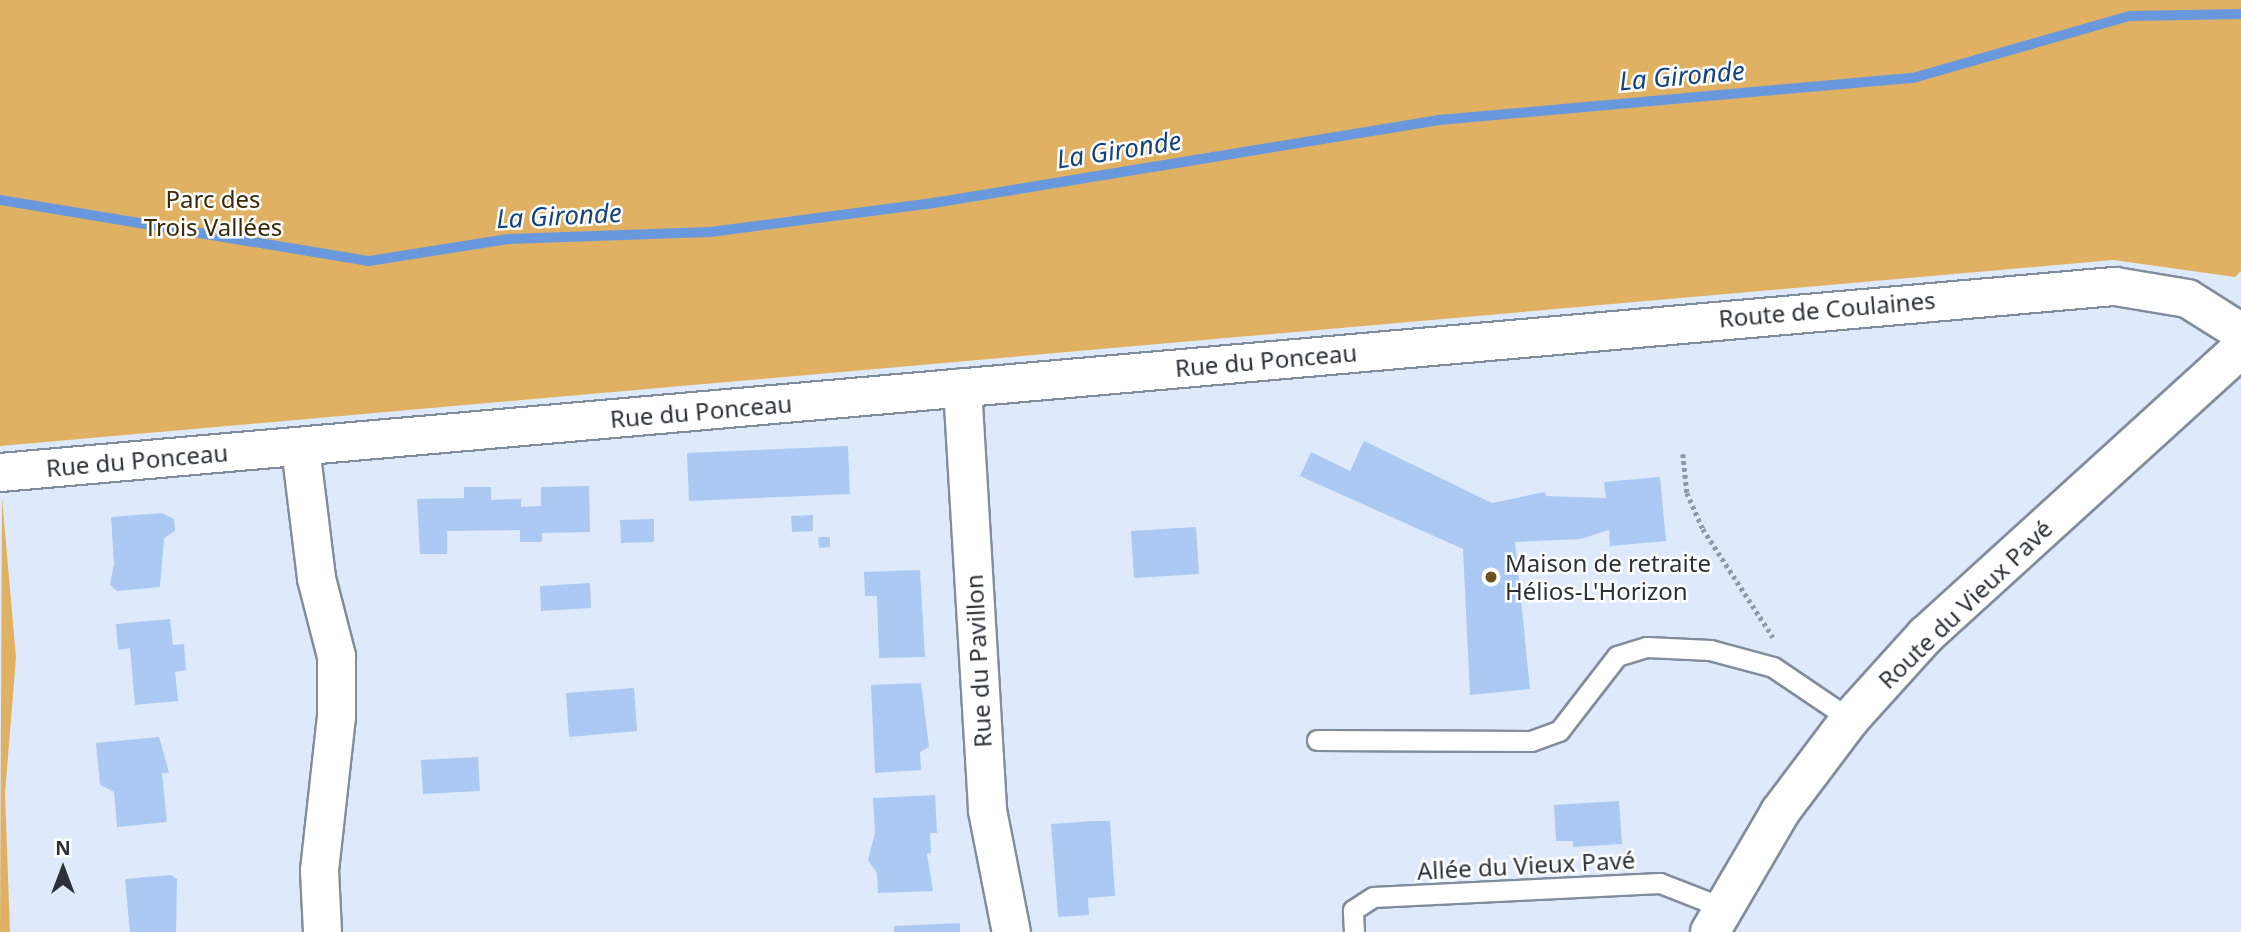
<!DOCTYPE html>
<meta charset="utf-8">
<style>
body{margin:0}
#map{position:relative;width:2241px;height:932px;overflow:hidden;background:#deeafb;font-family:"Noto Sans",sans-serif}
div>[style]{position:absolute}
.green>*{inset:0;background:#e1b163}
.stream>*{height:10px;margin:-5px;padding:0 5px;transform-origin:5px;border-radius:5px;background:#6999dc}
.building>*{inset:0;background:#abc9f3}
.path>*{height:4.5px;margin-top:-2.25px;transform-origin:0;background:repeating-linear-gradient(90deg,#8f98a4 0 3.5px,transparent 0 7px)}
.roads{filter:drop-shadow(2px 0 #818d9c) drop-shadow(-2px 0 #818d9c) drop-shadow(0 2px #818d9c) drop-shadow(0 -2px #818d9c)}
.service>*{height:19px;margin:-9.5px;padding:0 9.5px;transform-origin:9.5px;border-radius:9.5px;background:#fff}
.minor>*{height:37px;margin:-18.5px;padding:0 18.5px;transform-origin:18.5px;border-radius:18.5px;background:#fff}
.tertiary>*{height:38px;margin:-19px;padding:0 19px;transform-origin:19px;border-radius:19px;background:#fff}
.dots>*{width:19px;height:19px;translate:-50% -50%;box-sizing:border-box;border:4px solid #fff;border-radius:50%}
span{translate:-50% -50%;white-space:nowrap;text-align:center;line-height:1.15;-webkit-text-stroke:5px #fff;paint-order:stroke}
.park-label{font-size:24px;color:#3d2905}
.street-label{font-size:24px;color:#2c3137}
.poi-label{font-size:24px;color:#2c3137}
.left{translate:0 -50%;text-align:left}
.water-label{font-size:26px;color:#13437f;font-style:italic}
.north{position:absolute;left:28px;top:834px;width:70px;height:70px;-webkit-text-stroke:5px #fff;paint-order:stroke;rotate:0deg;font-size:19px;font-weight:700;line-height:28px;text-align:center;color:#2c3137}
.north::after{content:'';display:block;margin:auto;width:24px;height:32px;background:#2c3137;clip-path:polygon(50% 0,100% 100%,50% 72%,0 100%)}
</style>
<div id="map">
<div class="green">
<div style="clip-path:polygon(0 0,2241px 0,2241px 271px,2235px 277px,2113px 260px,0 446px)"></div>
<div style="clip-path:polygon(2px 498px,16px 657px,5px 794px,10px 932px,0 932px)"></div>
</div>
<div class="stream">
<div style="left:0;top:200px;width:374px;rotate:9.4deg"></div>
<div style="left:369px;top:261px;width:141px;rotate:-9deg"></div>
<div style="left:508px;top:239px;width:202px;rotate:-2deg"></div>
<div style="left:710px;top:232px;width:219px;rotate:-7.4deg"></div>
<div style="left:927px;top:204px;width:519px;rotate:-9.32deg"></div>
<div style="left:1439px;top:120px;width:476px;rotate:-5.1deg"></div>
<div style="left:1913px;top:78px;width:225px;rotate:-16deg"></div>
<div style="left:2129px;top:16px;width:112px;rotate:-1deg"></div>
</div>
<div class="building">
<div style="clip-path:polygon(1364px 441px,1492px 503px,1545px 492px,1546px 496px,1606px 498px,1604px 482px,1660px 477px,1666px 541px,1610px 546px,1609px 530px,1581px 539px,1515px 542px,1530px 689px,1470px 695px,1463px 549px,1300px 476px,1311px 452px,1350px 471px)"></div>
<div style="clip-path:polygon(848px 446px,850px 494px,689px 501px,687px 453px)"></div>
<div style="clip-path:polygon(589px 486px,590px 532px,542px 533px,542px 542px,520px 542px,520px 530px,447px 531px,447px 554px,420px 554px,417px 499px,464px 498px,464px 487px,491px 487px,491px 500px,521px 499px,521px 507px,541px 506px,541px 487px)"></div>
<div style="clip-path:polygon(162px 513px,174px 519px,175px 531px,164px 538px,160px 587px,117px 591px,110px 585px,114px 564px,111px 517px)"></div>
<div style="clip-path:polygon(813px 515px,813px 531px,792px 532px,791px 516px)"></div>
<div style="clip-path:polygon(654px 519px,654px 542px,621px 543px,620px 520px)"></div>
<div style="clip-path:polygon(1196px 527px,1199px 574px,1134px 578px,1131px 531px)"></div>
<div style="clip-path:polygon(818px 537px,830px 537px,830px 547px,819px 548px)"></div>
<div style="clip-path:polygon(920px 570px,925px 657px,879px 658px,877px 596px,865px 596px,864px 572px)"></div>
<div style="clip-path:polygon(590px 583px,591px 608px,541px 611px,540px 586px)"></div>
<div style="clip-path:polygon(170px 619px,173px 645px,184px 644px,186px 670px,175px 672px,178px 701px,135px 705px,130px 648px,118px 650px,116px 624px)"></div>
<div style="clip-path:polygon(921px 683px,929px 747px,920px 752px,921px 770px,875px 773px,871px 685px)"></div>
<div style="clip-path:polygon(634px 688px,637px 731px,569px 737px,566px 693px)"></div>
<div style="clip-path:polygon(159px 737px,169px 773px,162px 773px,167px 822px,117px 827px,114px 792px,100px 785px,96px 743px)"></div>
<div style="clip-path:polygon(478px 757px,480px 791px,423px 794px,421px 760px)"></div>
<div style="clip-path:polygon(935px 795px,937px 833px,930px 833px,931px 853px,927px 854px,933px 891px,878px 893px,877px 873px,868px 860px,875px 833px,873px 798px)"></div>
<div style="clip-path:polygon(1619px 801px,1622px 844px,1573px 847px,1573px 841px,1556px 841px,1554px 805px)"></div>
<div style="clip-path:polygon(1094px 821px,1110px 821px,1115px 896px,1088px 898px,1089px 915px,1058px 917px,1051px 824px)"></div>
<div style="clip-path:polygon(171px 875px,177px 879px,176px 932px,130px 932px,125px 879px)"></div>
<div style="clip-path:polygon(960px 923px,960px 932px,894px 932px,894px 926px)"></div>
</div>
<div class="path">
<div style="left:1683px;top:454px;width:39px;rotate:84deg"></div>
<div style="left:1687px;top:493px;width:39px;rotate:66deg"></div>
<div style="left:1703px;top:529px;width:129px;rotate:57.1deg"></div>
</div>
<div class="roads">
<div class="service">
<div style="left:1317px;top:740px;width:214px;rotate:0.3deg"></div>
<div style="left:1531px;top:741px;width:30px;rotate:-20deg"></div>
<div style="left:1559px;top:731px;width:95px;rotate:-52.3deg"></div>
<div style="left:1617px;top:656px;width:31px;rotate:-17deg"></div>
<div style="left:1647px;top:647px;width:63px;rotate:2.7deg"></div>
<div style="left:1710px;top:650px;width:65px;rotate:15.1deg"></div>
<div style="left:1773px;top:667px;width:93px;rotate:34deg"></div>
<div style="left:1354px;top:932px;width:22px;rotate:-93deg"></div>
<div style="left:1353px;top:910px;width:24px;rotate:-33deg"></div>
<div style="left:1373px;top:897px;width:287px;rotate:-2.8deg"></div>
<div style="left:1660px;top:883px;width:69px;rotate:21.3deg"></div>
</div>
<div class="minor">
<div style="left:962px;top:387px;width:424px;rotate:86.6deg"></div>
<div style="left:987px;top:810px;width:124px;rotate:78.9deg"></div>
<div style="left:300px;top:447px;width:132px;rotate:83deg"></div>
<div style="left:316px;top:578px;width:81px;rotate:75.6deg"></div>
<div style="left:336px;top:656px;width:60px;rotate:90deg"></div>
<div style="left:336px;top:716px;width:155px;rotate:96.3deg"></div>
<div style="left:319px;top:870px;width:62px;rotate:87.2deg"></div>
<div style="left:0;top:472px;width:2123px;rotate:-5.03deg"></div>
<div style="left:2115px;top:286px;width:73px;rotate:9.5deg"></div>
<div style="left:2187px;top:298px;width:64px;rotate:32.2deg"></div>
</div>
<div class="tertiary">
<div style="left:1710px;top:932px;width:139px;rotate:-59.7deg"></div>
<div style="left:1780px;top:812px;width:116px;rotate:-53deg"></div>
<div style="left:1850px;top:719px;width:113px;rotate:-47.9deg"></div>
<div style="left:1926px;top:635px;width:426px;rotate:-42.3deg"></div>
</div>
</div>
<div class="dots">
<div style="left:1491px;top:577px;background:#6c5123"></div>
</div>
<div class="park-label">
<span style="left:213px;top:213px">Parc des<br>Trois Vallées</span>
</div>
<div class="street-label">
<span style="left:1827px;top:309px;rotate:-5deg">Route de Coulaines</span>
<span style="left:1266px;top:360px;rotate:-5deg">Rue du Ponceau</span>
<span style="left:701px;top:411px;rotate:-5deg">Rue du Ponceau</span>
<span style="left:137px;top:460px;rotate:-5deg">Rue du Ponceau</span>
<span style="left:1965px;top:604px;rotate:-44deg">Route du Vieux Pavé</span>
<span style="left:978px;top:661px;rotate:-93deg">Rue du Pavillon</span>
<span style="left:1526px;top:865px;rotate:-3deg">Allée du Vieux Pavé</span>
</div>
<div class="poi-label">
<span class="left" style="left:1505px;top:577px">Maison de retraite<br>Hélios-L'Horizon</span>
</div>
<div class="water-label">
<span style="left:1682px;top:76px;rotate:-5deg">La Gironde</span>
<span style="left:1119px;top:150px;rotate:-9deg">La Gironde</span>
<span style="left:559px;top:216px;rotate:-3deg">La Gironde</span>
</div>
<div class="north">N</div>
</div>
